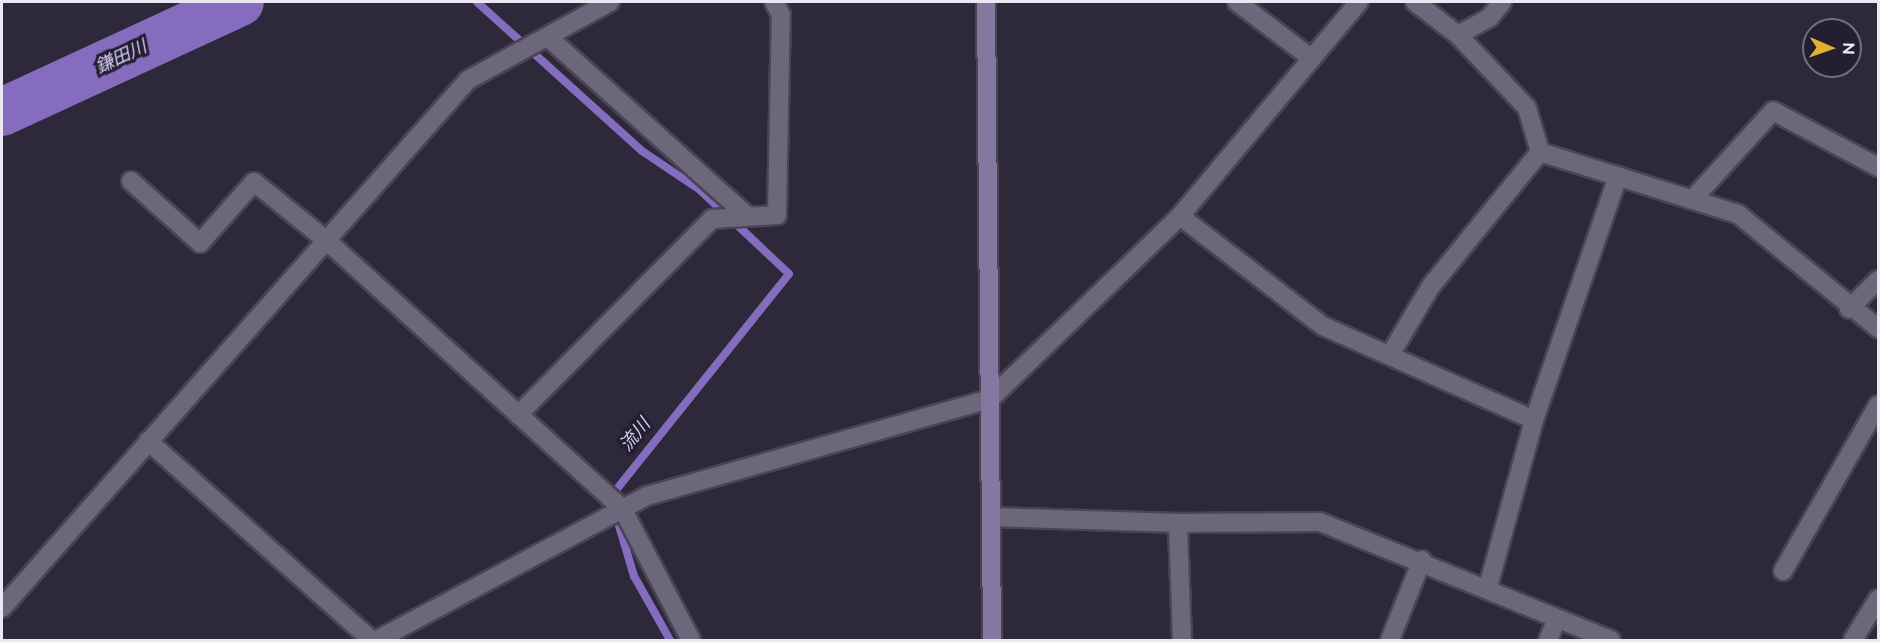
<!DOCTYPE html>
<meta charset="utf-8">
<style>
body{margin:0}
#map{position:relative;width:1880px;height:642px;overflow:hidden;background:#2d293a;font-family:Raleway,"Noto Sans JP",sans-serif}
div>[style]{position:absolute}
.stream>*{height:8px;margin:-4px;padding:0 4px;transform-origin:4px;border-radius:4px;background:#856cbe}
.river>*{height:48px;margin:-24px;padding:0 24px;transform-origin:24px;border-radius:24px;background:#856cbe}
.roads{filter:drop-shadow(2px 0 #494554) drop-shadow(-2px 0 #494554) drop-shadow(0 2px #494554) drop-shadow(0 -2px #494554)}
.street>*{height:18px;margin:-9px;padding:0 9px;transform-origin:9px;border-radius:9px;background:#6c677b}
.secondary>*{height:18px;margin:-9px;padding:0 9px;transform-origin:9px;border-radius:9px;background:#8378a0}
span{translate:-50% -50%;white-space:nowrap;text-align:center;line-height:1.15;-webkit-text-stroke:6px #231f30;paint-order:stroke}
.water-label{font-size:18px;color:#d8cdfa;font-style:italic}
.frame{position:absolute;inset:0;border:3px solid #ebe8f4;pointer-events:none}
.north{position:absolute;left:1802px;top:18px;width:60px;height:60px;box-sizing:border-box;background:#231f30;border:2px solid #736f7e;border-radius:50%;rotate:92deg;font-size:16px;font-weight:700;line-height:24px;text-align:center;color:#ebe8f4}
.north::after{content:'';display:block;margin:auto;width:21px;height:27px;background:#e0b034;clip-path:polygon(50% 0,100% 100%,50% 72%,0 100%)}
</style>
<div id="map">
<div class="stream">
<div style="left:477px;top:2px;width:222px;rotate:42.1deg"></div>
<div style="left:642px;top:151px;width:70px;rotate:33.9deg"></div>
<div style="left:700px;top:190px;width:122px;rotate:43.3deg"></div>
<div style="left:789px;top:274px;width:285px;rotate:128.7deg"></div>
<div style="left:615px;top:512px;width:67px;rotate:73.5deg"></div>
<div style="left:634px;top:576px;width:73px;rotate:60.6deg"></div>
</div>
<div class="river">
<div style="left:2px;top:112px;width:262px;rotate:-24.8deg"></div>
</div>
<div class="roads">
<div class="street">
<div style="left:1237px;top:2px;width:93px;rotate:37.1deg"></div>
<div style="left:1415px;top:2px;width:54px;rotate:37.5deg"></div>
<div style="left:1458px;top:35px;width:100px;rotate:46.6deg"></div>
<div style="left:1527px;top:108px;width:46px;rotate:73.5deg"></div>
<div style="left:1458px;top:35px;width:37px;rotate:-29deg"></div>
<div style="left:1490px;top:17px;width:19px;rotate:-51deg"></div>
<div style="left:549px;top:38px;width:263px;rotate:41.9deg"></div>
<div style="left:1540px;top:152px;width:207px;rotate:17.4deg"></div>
<div style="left:1738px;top:214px;width:181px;rotate:39.2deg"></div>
<div style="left:131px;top:181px;width:93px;rotate:41.9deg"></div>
<div style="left:200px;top:243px;width:81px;rotate:-48.5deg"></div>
<div style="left:254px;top:182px;width:92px;rotate:38.9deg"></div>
<div style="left:326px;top:240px;width:399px;rotate:42.2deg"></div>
<div style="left:622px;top:508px;width:149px;rotate:62.4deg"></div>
<div style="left:1692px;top:200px;width:120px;rotate:-47.7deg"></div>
<div style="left:1773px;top:111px;width:119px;rotate:28.1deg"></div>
<div style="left:1180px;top:216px;width:180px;rotate:37.6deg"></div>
<div style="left:1323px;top:326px;width:231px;rotate:24deg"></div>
<div style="left:1849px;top:309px;width:41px;rotate:-45deg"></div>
<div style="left:1390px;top:355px;width:80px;rotate:-59.3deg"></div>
<div style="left:1431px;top:286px;width:173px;rotate:-50.9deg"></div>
<div style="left:518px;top:415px;width:276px;rotate:-45.3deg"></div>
<div style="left:712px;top:219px;width:65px;rotate:-3.5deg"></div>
<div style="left:777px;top:215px;width:200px;rotate:-88.9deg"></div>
<div style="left:781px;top:15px;width:15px;rotate:-118deg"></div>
<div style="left:148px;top:441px;width:299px;rotate:41.7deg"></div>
<div style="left:991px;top:517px;width:187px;rotate:1.8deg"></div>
<div style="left:1783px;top:571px;width:191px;rotate:-60.2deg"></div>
<div style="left:1488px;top:587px;width:173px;rotate:-74.6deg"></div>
<div style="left:1534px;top:420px;width:258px;rotate:-71deg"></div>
<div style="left:2px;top:608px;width:704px;rotate:-48.57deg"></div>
<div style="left:468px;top:80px;width:162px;rotate:-28.8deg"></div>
<div style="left:377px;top:640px;width:306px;rotate:-28.1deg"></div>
<div style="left:647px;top:496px;width:356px;rotate:-15.8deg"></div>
<div style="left:990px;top:399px;width:264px;rotate:-43.9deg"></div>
<div style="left:1180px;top:216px;width:279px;rotate:-50.1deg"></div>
<div style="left:1182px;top:640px;width:117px;rotate:-92deg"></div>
<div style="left:1178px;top:523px;width:142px;rotate:-0.4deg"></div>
<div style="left:1320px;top:522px;width:314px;rotate:22.1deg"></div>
<div style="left:1390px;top:640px;width:86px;rotate:-68.2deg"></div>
<div style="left:1548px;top:640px;width:23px;rotate:-67deg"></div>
<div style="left:1853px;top:640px;width:48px;rotate:-58.6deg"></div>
</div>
<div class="secondary">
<div style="left:986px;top:2px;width:638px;rotate:89.46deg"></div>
</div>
</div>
<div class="water-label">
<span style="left:121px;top:57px;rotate:-25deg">鎌田川</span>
<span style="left:635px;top:435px;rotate:-51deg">流川</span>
</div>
<div class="frame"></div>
<div class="north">N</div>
</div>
